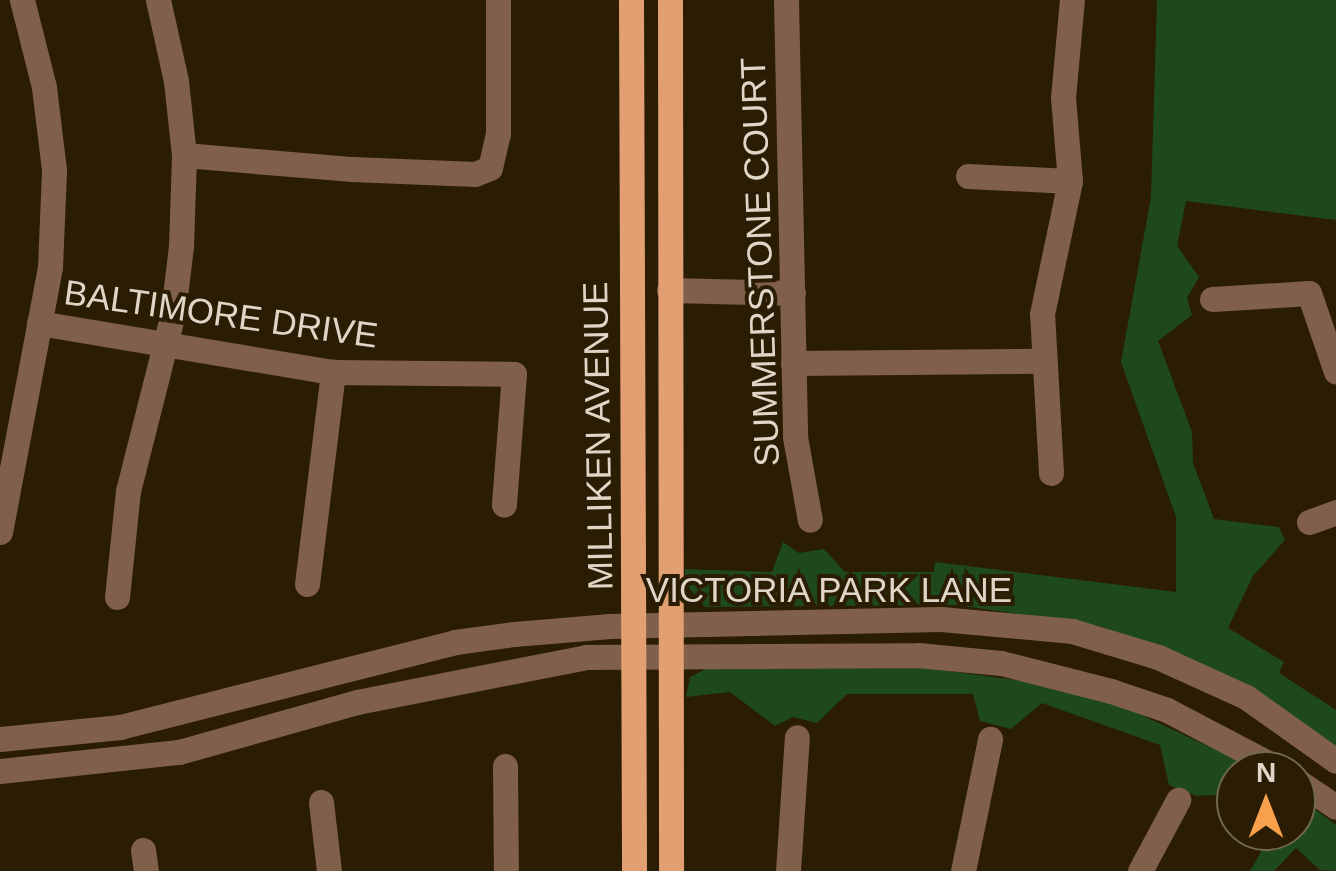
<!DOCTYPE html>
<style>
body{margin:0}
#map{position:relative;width:1336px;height:871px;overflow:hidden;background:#2a1d03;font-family:Arial,sans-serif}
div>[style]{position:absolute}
.green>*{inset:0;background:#1e491f}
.minor>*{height:25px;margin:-12.5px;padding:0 12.5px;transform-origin:12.5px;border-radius:12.5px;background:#80604a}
.major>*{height:25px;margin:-12.5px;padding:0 12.5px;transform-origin:12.5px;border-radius:12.5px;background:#e29f71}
span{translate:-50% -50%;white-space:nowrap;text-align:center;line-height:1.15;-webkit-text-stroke:8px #2a1d03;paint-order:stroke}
.street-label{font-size:35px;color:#dfd6c7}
.north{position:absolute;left:1216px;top:751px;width:100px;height:100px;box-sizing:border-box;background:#2a1d03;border:2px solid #726751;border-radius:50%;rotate:0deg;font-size:28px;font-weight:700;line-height:40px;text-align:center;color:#dfd6c7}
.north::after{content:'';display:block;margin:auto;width:35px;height:45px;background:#f9a04c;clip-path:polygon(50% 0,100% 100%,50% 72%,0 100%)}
</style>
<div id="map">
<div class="green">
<div style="clip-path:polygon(1157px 0,1336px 0,1336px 220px,1186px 201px,1177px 246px,1199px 277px,1187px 298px,1192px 315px,1158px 341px,1192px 432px,1193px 463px,1214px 519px,1279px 527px,1285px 540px,1253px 576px,1228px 628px,1284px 662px,1279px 673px,1336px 710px,1336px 748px,1240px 681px,1099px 626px,957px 605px,705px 607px,685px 583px,685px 569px,772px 572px,783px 542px,799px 553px,824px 549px,845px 572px,934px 572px,935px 562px,1176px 592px,1176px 517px,1121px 362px,1151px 197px)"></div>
<div style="clip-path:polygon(925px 668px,1038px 683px,1118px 704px,1261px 771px,1236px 771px,1236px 794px,1196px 796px,1169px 785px,1160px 745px,1042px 703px,1011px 729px,980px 721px,973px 694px,847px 694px,817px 723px,793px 717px,775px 726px,730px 692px,686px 697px,690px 677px,706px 669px)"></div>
<div style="clip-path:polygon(1296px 795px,1336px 825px,1336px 871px,1320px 870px,1296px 848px,1274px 871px,1250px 871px,1273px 831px,1296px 831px)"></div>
</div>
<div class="minor">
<div style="left:786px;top:0;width:437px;rotate:88.8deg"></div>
<div style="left:795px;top:437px;width:84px;rotate:79.8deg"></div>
<div style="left:184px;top:155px;width:169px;rotate:4.8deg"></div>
<div style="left:352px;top:169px;width:123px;rotate:2.3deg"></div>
<div style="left:475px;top:174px;width:16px;rotate:-22deg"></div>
<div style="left:490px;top:168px;width:35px;rotate:-77deg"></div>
<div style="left:498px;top:134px;width:134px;rotate:-90deg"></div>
<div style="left:968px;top:176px;width:102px;rotate:2.8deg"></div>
<div style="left:669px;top:290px;width:124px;rotate:1.4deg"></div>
<div style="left:1212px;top:299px;width:97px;rotate:-3.5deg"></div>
<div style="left:1309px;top:293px;width:83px;rotate:71.1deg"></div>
<div style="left:39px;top:323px;width:298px;rotate:9.5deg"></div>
<div style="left:333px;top:372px;width:181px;rotate:0.6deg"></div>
<div style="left:514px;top:374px;width:131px;rotate:94.4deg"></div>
<div style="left:793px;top:363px;width:247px;rotate:-0.5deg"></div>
<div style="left:1051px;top:473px;width:159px;rotate:-93.2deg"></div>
<div style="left:1042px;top:314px;width:136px;rotate:-78.1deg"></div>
<div style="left:1070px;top:181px;width:83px;rotate:-94.8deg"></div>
<div style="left:1063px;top:98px;width:98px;rotate:-84.8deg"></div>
<div style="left:1309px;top:522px;width:29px;rotate:-20deg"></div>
<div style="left:0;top:532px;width:270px;rotate:-79.3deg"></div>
<div style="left:50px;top:267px;width:97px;rotate:-87.6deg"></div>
<div style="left:54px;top:170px;width:84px;rotate:-96.9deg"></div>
<div style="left:44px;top:87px;width:90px;rotate:-104.2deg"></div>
<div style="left:307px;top:584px;width:214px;rotate:-83deg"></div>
<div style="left:117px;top:597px;width:107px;rotate:-84.1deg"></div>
<div style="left:128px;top:491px;width:184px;rotate:-75.8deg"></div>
<div style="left:173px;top:313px;width:67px;rotate:-83.2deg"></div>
<div style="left:181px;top:246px;width:91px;rotate:-88.1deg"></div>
<div style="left:184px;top:155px;width:74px;rotate:-96.2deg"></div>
<div style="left:176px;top:81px;width:83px;rotate:-102.5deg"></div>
<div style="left:0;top:739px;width:121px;rotate:-5.7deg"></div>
<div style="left:120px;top:727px;width:346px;rotate:-14.2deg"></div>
<div style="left:455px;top:642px;width:60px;rotate:-7.7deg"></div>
<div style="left:514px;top:634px;width:96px;rotate:-4.8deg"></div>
<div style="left:610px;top:626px;width:331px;rotate:-1.2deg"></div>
<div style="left:941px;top:619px;width:132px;rotate:5.2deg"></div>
<div style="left:1072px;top:631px;width:90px;rotate:16.8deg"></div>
<div style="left:1158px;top:657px;width:97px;rotate:24.4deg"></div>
<div style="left:1246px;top:697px;width:110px;rotate:35.4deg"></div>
<div style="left:505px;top:766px;width:105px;rotate:89.5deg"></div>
<div style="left:0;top:771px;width:180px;rotate:-6.1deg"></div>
<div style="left:179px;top:752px;width:185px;rotate:-15.7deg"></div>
<div style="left:357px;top:702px;width:233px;rotate:-11.1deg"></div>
<div style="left:586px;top:657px;width:332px;rotate:-0.3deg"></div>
<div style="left:918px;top:655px;width:83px;rotate:5.5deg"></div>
<div style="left:1001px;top:663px;width:114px;rotate:14.3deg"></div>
<div style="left:1111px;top:691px;width:59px;rotate:18.7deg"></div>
<div style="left:1167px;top:710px;width:131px;rotate:27.7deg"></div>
<div style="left:1296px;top:780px;width:48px;rotate:34deg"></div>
<div style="left:321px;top:802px;width:69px;rotate:83.4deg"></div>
<div style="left:143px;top:850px;width:21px;rotate:82deg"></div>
<div style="left:788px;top:871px;width:134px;rotate:-86.2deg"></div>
<div style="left:963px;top:871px;width:135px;rotate:-78.4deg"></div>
<div style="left:1140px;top:871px;width:81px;rotate:-61.8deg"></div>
</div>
<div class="major">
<div style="left:631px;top:0;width:871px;rotate:89.8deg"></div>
<div style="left:670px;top:0;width:871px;rotate:89.93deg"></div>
</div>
<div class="street-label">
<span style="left:760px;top:262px;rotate:-92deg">SUMMERSTONE COURT</span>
<span style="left:221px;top:314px;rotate:8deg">BALTIMORE DRIVE</span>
<span style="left:598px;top:436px;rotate:-91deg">MILLIKEN AVENUE</span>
<span style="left:829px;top:590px">VICTORIA PARK LANE</span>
</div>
<div class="north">N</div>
</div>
